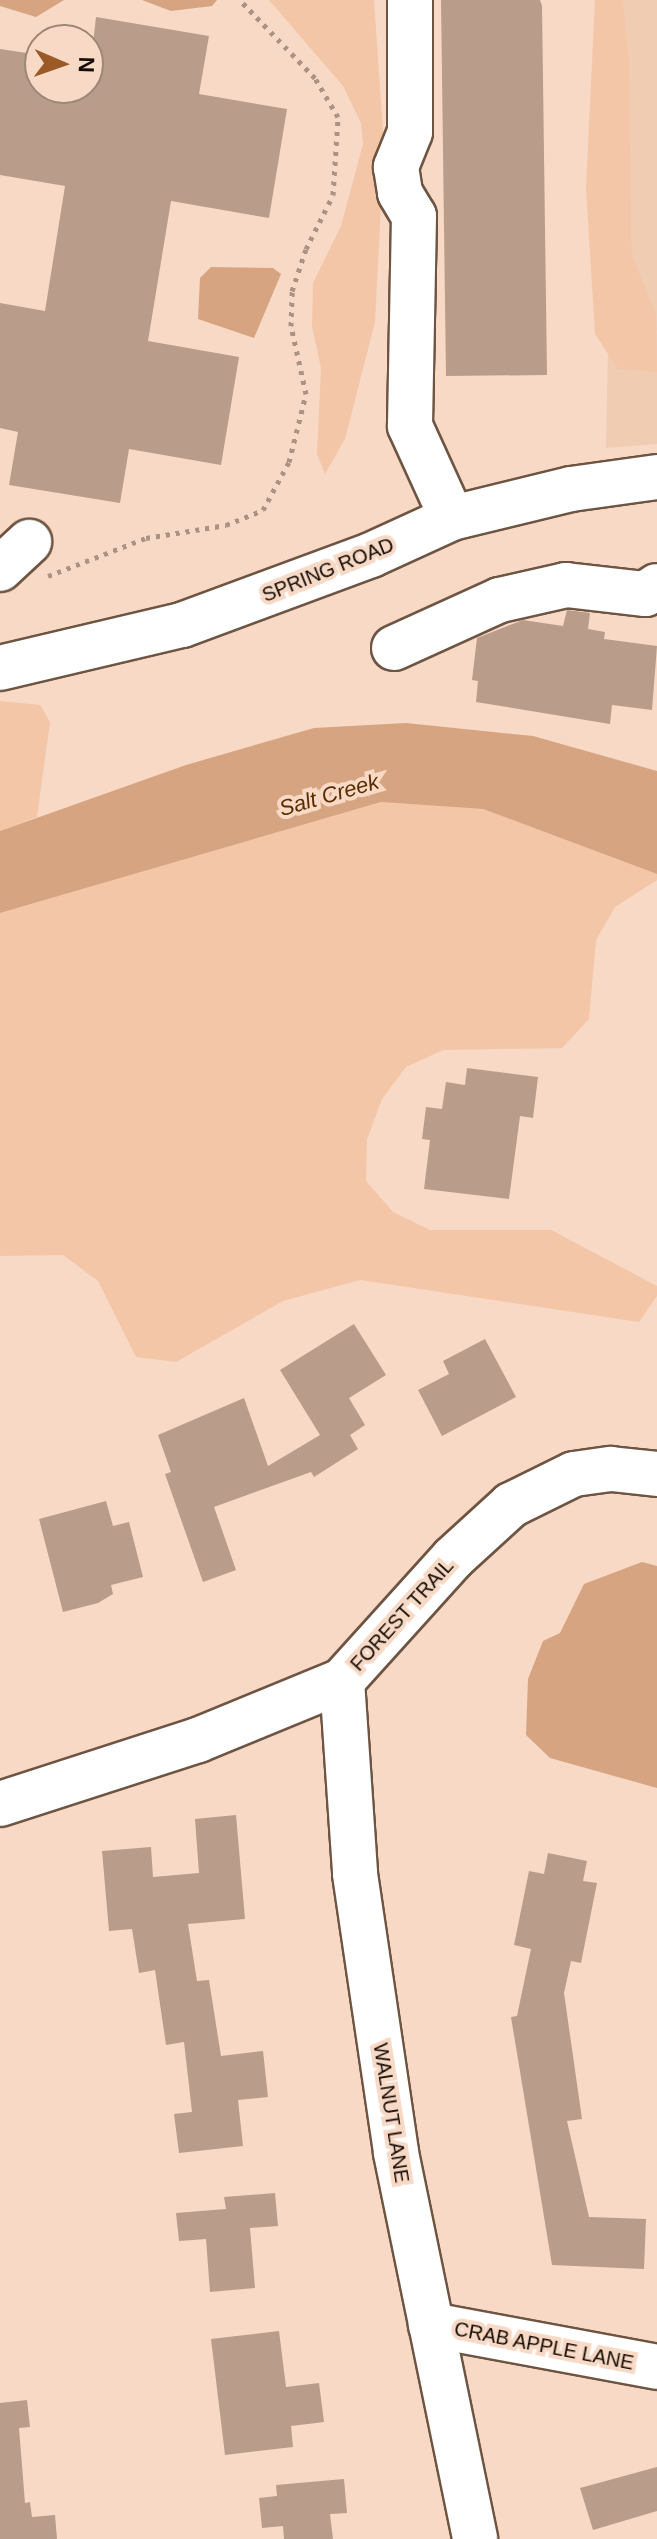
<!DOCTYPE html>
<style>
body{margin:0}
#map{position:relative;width:657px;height:2539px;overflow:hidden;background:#f7d9c5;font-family:Helvetica,sans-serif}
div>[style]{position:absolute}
.built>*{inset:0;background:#f0ccb3}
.green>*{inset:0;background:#f3c6a7}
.water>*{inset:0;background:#d6a480}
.building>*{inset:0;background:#b99d8a}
.path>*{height:5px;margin-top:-2.5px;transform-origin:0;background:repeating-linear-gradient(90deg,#aa9384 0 4px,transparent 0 10px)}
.roads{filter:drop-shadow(2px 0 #6e5543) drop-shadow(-2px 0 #6e5543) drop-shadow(0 2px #6e5543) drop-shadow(0 -2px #6e5543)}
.minor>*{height:44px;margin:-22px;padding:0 22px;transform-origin:22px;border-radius:22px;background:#fff}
span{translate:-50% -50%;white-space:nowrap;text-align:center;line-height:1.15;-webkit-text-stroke:8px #f7d9c5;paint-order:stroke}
.street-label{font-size:20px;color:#150c06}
.water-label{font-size:22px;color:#5a2c00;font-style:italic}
.north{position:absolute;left:24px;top:24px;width:80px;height:80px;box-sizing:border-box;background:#f7d9c5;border:2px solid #9d8779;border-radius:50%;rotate:92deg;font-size:22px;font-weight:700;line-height:32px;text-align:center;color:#150c06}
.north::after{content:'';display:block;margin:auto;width:28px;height:36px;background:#9b5a25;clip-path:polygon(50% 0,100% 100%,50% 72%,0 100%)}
</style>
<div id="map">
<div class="built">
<div style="clip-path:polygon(615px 0,657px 0,657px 444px,606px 448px)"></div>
</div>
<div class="green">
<div style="clip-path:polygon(269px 0,374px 0,384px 146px,375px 322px,345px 439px,325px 474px,317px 454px,321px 368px,312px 326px,313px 283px,341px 226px,363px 144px,361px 123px,343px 86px)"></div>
<div style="clip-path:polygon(595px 0,623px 0,629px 61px,631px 238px,633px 258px,656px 314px,657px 372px,618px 369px,595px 334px,586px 188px)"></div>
<div style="clip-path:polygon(0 701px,40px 705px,50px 722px,37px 817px,0 831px)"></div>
<div style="clip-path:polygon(381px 802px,483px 809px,657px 874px,657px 880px,615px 907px,596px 940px,589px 1019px,562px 1048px,443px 1050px,406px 1067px,382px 1099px,367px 1139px,366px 1181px,393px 1212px,430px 1230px,551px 1230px,657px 1286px,657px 1296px,639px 1322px,360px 1280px,283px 1301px,176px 1362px,136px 1357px,98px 1281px,63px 1255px,0 1256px,0 913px)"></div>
</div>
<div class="water">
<div style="clip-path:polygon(0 0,64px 0,36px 17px,0 6px)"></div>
<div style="clip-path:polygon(142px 0,217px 0,212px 6px,171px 11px)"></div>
<div style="clip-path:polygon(211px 267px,273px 268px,281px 274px,254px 338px,198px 319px,200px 278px)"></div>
<div style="clip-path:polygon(406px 723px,533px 736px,657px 771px,657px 874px,483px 809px,381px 802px,0 913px,0 831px,186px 765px,314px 728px)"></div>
<div style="clip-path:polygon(642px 1562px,657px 1566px,657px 1788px,550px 1758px,526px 1735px,528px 1679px,543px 1641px,560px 1633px,584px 1584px)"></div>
</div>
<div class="building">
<div style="clip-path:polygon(441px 0,540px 0,542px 6px,547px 375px,446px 376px)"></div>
<div style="clip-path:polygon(96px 17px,209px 36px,199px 94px,287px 109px,269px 218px,171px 201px,148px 341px,239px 357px,221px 465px,129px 449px,120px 503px,9px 485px,18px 432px,0 428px,0 303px,45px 311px,65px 186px,0 175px,0 49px,40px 55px,40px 88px,88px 88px)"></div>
<div style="clip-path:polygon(567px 610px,590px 613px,588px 629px,605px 632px,604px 639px,657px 646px,652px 710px,612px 705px,610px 724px,476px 702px,478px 681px,472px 680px,477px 638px,523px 620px,563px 626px)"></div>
<div style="clip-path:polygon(467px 1068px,538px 1077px,533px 1118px,520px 1116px,509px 1199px,424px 1189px,430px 1140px,422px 1139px,426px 1107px,442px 1109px,446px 1082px,465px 1085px)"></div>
<div style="clip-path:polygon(354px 1324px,386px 1375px,349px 1398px,365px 1425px,350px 1435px,358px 1449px,314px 1477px,311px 1472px,214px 1507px,236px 1570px,203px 1582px,165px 1474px,171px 1472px,158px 1435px,244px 1398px,268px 1466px,320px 1435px,280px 1370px)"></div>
<div style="clip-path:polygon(485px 1339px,516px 1397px,442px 1436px,418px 1390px,449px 1374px,443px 1361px)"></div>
<div style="clip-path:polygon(106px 1501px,113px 1526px,129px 1522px,143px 1577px,111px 1585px,113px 1594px,98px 1603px,63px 1612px,39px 1519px)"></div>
<div style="clip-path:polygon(236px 1815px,245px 1919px,188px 1924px,197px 1981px,209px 1980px,221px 2056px,263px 2051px,268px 2097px,238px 2100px,243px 2146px,179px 2153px,174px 2114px,192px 2112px,184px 2042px,166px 2045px,155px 1970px,139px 1973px,132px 1929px,109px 1931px,102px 1851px,151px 1847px,153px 1877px,199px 1873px,195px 1819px)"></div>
<div style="clip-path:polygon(548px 1853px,587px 1861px,583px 1881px,597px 1883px,581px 1963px,571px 1961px,564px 1993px,582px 2119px,567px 2121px,589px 2217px,646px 2219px,644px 2269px,552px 2265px,511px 2017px,517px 2016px,531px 1949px,514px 1945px,529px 1871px,544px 1874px)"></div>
<div style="clip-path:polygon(275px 2193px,278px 2226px,250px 2228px,255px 2288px,210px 2292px,206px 2239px,179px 2241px,176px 2213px,226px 2209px,224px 2197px)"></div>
<div style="clip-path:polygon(279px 2331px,286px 2387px,319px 2383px,324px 2422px,291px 2426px,293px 2447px,225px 2455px,211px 2339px)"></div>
<div style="clip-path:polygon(27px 2400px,30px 2427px,19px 2428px,25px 2503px,30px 2502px,32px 2517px,55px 2515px,57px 2539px,0 2539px,0 2403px)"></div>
<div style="clip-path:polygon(657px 2467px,657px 2511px,593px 2530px,580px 2488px)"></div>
<div style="clip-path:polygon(344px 2479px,347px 2513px,330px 2514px,333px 2539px,284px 2539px,283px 2526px,262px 2528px,259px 2498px,277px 2496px,276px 2485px)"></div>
</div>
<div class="path">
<div style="left:48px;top:576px;width:105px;rotate:-21.2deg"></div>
<div style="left:146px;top:538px;width:81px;rotate:-9.2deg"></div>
<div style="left:226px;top:525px;width:40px;rotate:-22deg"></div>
<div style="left:263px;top:510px;width:55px;rotate:-61.6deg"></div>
<div style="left:289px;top:462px;width:70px;rotate:-76deg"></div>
<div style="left:306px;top:394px;width:70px;rotate:-102.4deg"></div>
<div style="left:291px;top:326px;width:35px;rotate:-88deg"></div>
<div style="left:292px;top:291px;width:44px;rotate:-71.6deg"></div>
<div style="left:306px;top:249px;width:60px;rotate:-63.4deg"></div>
<div style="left:333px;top:195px;width:78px;rotate:-86.3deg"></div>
<div style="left:338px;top:117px;width:45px;rotate:-120.5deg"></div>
<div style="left:315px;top:78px;width:108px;rotate:-133.9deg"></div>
</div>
<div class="roads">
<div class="minor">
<div style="left:410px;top:0;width:132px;rotate:90deg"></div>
<div style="left:410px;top:132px;width:38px;rotate:112deg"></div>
<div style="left:396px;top:167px;width:26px;rotate:81deg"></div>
<div style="left:400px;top:193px;width:27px;rotate:59deg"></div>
<div style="left:414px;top:216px;width:210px;rotate:91.1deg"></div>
<div style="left:410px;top:426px;width:101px;rotate:65.5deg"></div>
<div style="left:0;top:569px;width:40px;rotate:-43deg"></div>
<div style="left:394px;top:648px;width:116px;rotate:-24.4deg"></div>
<div style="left:500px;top:600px;width:68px;rotate:-12.8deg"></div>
<div style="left:566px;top:585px;width:80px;rotate:6.5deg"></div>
<div style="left:645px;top:594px;width:14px;rotate:-34deg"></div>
<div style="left:0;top:668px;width:187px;rotate:-13.3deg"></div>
<div style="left:182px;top:625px;width:202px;rotate:-20.3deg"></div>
<div style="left:371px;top:555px;width:89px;rotate:-24.6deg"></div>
<div style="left:452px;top:518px;width:122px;rotate:-13.7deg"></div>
<div style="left:571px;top:489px;width:87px;rotate:-7.9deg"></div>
<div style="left:342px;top:1681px;width:193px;rotate:86.1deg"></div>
<div style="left:355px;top:1874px;width:282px;rotate:81.6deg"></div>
<div style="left:396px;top:2153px;width:394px;rotate:78.4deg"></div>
<div style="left:0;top:1804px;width:208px;rotate:-17.9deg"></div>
<div style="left:198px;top:1740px;width:156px;rotate:-22.3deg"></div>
<div style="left:342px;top:1681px;width:166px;rotate:-47.9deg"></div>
<div style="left:453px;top:1558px;width:79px;rotate:-42.4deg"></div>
<div style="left:511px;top:1505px;width:70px;rotate:-26.2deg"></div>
<div style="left:574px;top:1474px;width:37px;rotate:-8deg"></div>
<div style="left:611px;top:1469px;width:46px;rotate:6.2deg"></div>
<div style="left:431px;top:2325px;width:230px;rotate:10.5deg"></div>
</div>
</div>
<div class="street-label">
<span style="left:328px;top:570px;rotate:-22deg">SPRING ROAD</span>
<span style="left:402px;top:1615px;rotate:-48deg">FOREST TRAIL</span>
<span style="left:391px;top:2113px;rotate:81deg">WALNUT LANE</span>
<span style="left:544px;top:2346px;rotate:11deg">CRAB APPLE LANE</span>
</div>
<div class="water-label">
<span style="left:329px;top:795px;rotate:-16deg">Salt Creek</span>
</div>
<div class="north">N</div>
</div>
